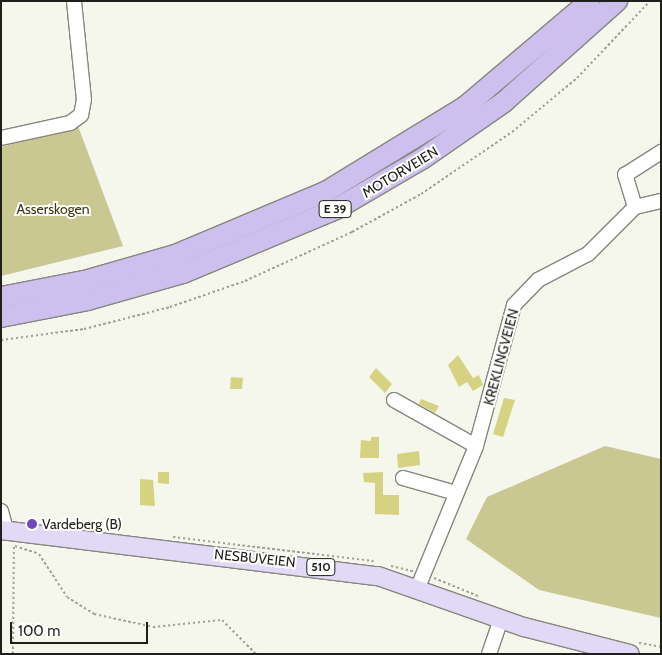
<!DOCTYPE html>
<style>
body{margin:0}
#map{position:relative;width:662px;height:655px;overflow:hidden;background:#f5f6ec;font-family:Cabin,sans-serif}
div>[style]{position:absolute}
.green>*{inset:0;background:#c9c892}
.building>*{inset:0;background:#d5d381}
.path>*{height:2px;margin-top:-1px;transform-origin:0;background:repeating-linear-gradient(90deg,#9fa098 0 2.5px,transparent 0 5px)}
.roads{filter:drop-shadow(1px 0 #86867e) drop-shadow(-1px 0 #86867e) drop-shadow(0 1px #86867e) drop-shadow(0 -1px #86867e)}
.minor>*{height:14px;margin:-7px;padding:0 7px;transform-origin:7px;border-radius:7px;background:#fff}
.major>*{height:18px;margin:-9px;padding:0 9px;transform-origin:9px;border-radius:9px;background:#e1d9f5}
.highway>*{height:20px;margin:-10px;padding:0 10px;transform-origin:10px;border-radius:10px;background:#cdc0ef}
.dots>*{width:14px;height:14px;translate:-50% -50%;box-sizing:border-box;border:2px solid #fffffe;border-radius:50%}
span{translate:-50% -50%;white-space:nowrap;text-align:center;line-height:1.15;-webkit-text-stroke:4px #fffffe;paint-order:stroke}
.shield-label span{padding:1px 4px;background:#fffffe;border:1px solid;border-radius:4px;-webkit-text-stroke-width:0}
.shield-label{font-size:12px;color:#1f1f1b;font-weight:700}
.street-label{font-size:14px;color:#1f1f1b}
.park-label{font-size:14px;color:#3b3916}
.poi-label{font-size:14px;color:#1f1f1b}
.left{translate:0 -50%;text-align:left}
.frame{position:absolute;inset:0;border:2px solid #1f1f1b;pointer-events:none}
.scale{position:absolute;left:10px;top:622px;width:138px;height:22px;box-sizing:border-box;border:2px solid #1f1f1b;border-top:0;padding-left:6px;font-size:15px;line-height:18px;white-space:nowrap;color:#1f1f1b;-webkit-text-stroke:4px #fffffe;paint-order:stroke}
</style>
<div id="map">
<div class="green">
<div style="clip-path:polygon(78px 126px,123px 246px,1px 276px,1px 147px)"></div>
<div style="clip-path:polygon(605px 446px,661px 459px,661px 618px,539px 590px,466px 539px,487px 497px)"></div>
</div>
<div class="building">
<div style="clip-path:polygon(458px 355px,473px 378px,479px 375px,483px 385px,473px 391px,467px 382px,459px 387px,448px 365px)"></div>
<div style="clip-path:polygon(376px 368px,392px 384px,385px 393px,369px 377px)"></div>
<div style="clip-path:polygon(231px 377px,243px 378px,242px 389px,230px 389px)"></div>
<div style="clip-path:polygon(504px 398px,515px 400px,503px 437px,493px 434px)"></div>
<div style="clip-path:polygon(421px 399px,439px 406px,435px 413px,419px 404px)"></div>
<div style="clip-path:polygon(371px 437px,379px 437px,379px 458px,360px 458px,361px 440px,371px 441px)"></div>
<div style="clip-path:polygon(419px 451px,420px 465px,398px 468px,397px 454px)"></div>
<div style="clip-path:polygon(158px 472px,169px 472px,169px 484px,158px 483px)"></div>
<div style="clip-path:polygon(383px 472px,383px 495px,399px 495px,399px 515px,375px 514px,375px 483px,364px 482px,363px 473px)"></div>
<div style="clip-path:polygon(140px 479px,153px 480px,155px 506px,140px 505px)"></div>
</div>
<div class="path">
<div style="left:1px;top:340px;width:84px;rotate:-7.5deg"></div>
<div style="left:84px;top:329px;width:89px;rotate:-14.3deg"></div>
<div style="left:170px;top:307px;width:79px;rotate:-19.1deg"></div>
<div style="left:245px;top:281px;width:118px;rotate:-24.6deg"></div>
<div style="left:352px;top:232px;width:79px;rotate:-28.8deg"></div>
<div style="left:421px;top:194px;width:110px;rotate:-34.3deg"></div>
<div style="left:512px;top:132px;width:85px;rotate:-39.7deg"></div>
<div style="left:577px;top:78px;width:106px;rotate:-46.5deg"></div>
<div style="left:173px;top:537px;width:202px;rotate:6.8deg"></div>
<div style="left:15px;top:546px;width:25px;rotate:18deg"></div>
<div style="left:39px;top:554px;width:51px;rotate:56.9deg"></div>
<div style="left:67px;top:597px;width:32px;rotate:32deg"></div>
<div style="left:94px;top:614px;width:60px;rotate:12.4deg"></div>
<div style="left:153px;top:627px;width:69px;rotate:-5.8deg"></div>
<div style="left:222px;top:620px;width:48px;rotate:45deg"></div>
<div style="left:391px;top:566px;width:23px;rotate:13deg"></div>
<div style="left:434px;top:578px;width:48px;rotate:22.2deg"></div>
<div style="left:639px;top:643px;width:22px;rotate:10deg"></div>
<div style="left:13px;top:654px;width:108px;rotate:-89.5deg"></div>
</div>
<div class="roads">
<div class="minor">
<div style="left:1px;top:138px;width:71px;rotate:-12.3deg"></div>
<div style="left:70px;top:123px;width:14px;rotate:-36deg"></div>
<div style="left:81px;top:115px;width:15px;rotate:-79deg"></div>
<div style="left:84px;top:100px;width:100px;rotate:-95.8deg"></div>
<div style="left:635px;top:207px;width:34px;rotate:-107deg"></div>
<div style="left:625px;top:175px;width:43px;rotate:-32.6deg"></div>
<div style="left:394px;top:400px;width:94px;rotate:29.3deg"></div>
<div style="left:403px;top:478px;width:55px;rotate:15.8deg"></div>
<div style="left:1px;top:511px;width:20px;rotate:75deg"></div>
<div style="left:418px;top:587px;width:152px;rotate:-67.6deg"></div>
<div style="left:476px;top:446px;width:146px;rotate:-74.9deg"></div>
<div style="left:514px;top:305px;width:35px;rotate:-46deg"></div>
<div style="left:538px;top:280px;width:56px;rotate:-27.5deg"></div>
<div style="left:588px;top:254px;width:66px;rotate:-45deg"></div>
<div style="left:635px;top:207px;width:27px;rotate:-13deg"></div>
<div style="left:489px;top:654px;width:37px;rotate:-71deg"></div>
</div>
<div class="major">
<div style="left:1px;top:530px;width:380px;rotate:7deg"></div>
<div style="left:378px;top:576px;width:155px;rotate:19.3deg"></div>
<div style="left:524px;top:627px;width:109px;rotate:14.3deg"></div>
</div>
<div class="highway">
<div style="left:1px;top:297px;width:85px;rotate:-10.9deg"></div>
<div style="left:84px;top:281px;width:95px;rotate:-15.9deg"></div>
<div style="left:175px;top:255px;width:165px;rotate:-22.8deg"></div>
<div style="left:327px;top:191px;width:163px;rotate:-31.4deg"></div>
<div style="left:466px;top:106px;width:162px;rotate:-40.3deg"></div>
<div style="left:1px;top:317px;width:89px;rotate:-11.1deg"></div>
<div style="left:88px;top:300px;width:99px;rotate:-15.9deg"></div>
<div style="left:183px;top:273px;width:166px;rotate:-22.7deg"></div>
<div style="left:336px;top:209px;width:99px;rotate:-30.2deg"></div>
<div style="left:422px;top:159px;width:100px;rotate:-34.8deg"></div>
<div style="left:504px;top:102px;width:152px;rotate:-41.8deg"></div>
</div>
</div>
<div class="dots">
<div style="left:32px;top:524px;background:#7346be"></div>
</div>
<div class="shield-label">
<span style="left:335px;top:209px">E 39</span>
<span style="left:321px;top:567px">510</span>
</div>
<div class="street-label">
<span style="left:400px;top:172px;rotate:-31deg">MOTORVEIEN</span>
<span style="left:501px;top:357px;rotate:-75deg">KREKLINGVEIEN</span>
<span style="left:255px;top:558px;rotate:6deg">NESBUVEIEN</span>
</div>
<div class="park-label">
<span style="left:53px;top:209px">Asserskogen</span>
</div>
<div class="poi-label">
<span class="left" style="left:42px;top:524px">Vardeberg (B)</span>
</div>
<div class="frame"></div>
<div class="scale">100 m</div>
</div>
